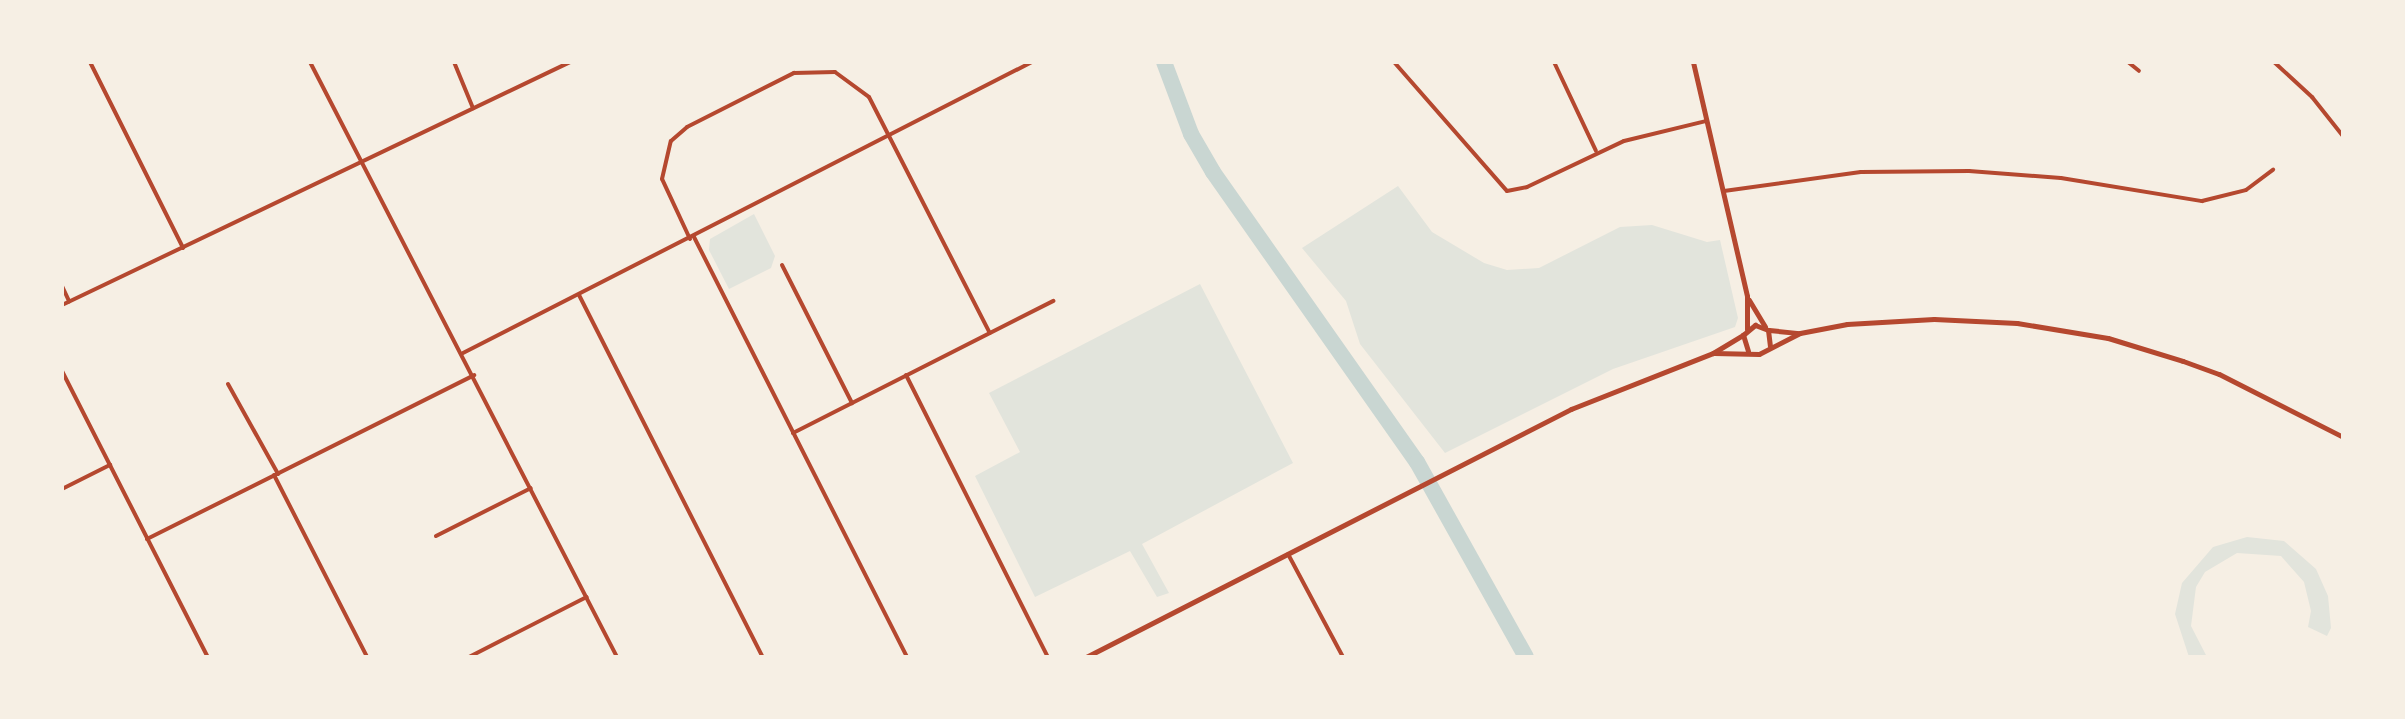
<!DOCTYPE html>
<style>
body{margin:0}
#map{position:relative;width:2405px;height:719px;overflow:hidden;background:#f6efe4;font-family:Lora,serif}
div>[style]{position:absolute}
.green>*{inset:0;background:#e2e4dc}
.river>*{height:16px;margin:-8px;padding:0 8px;transform-origin:8px;border-radius:8px;background:#c9d6d2}
.minor>*{height:4px;margin:-2px;padding:0 2px;transform-origin:2px;border-radius:2px;background:#b5482f}
.tertiary>*{height:5px;margin:-2.5px;padding:0 2.5px;transform-origin:2.5px;border-radius:2.5px;background:#b5482f}
.secondary>*{height:5px;margin:-2.5px;padding:0 2.5px;transform-origin:2.5px;border-radius:2.5px;background:#b5482f}
span{translate:-50% -50%;white-space:nowrap;text-align:center;line-height:1.15;-webkit-text-stroke:6px #f6efe4;paint-order:stroke}
.frame{position:absolute;inset:0;border:64px solid #f6efe4;pointer-events:none}
</style>
<div id="map">
<div class="green">
<div style="clip-path:polygon(1398px 186px,1432px 232px,1484px 263px,1507px 270px,1539px 268px,1620px 227px,1652px 225px,1707px 242px,1720px 240px,1738px 318px,1735px 327px,1613px 369px,1445px 453px,1360px 344px,1346px 301px,1302px 248px)"></div>
<div style="clip-path:polygon(754px 214px,775px 256px,771px 268px,729px 289px,709px 250px,710px 239px)"></div>
<div style="clip-path:polygon(1200px 284px,1293px 463px,1142px 544px,1169px 593px,1157px 597px,1130px 551px,1035px 597px,975px 476px,1020px 452px,989px 393px)"></div>
<div style="clip-path:polygon(2247px 537px,2284px 541px,2316px 569px,2328px 596px,2331px 628px,2327px 636px,2308px 627px,2311px 611px,2304px 582px,2281px 556px,2237px 553px,2205px 572px,2196px 587px,2191px 626px,2207px 657px,2189px 657px,2175px 614px,2182px 583px,2213px 547px)"></div>
</div>
<div class="river">
<div style="left:1164px;top:62px;width:77px;rotate:69.4deg"></div>
<div style="left:1191px;top:134px;width:44px;rotate:59.9deg"></div>
<div style="left:1213px;top:172px;width:355px;rotate:54.9deg"></div>
<div style="left:1417px;top:462px;width:223px;rotate:60.8deg"></div>
</div>
<div class="minor">
<div style="left:90px;top:62px;width:208px;rotate:63.4deg"></div>
<div style="left:310px;top:62px;width:670px;rotate:62.71deg"></div>
<div style="left:454px;top:62px;width:50px;rotate:67.6deg"></div>
<div style="left:1394px;top:62px;width:171px;rotate:48.8deg"></div>
<div style="left:1507px;top:191px;width:20px;rotate:-11deg"></div>
<div style="left:1527px;top:187px;width:107px;rotate:-25.4deg"></div>
<div style="left:1624px;top:141px;width:84px;rotate:-13.7deg"></div>
<div style="left:1554px;top:62px;width:98px;rotate:64.7deg"></div>
<div style="left:2128px;top:62px;width:14px;rotate:39deg"></div>
<div style="left:2274px;top:62px;width:52px;rotate:42.6deg"></div>
<div style="left:2312px;top:97px;width:50px;rotate:51.5deg"></div>
<div style="left:1724px;top:191px;width:138px;rotate:-7.9deg"></div>
<div style="left:1861px;top:172px;width:108px;rotate:-0.5deg"></div>
<div style="left:1969px;top:171px;width:92px;rotate:4.4deg"></div>
<div style="left:2061px;top:178px;width:143px;rotate:9.3deg"></div>
<div style="left:2202px;top:201px;width:45px;rotate:-14deg"></div>
<div style="left:2246px;top:190px;width:34px;rotate:-37deg"></div>
<div style="left:694px;top:237px;width:471px;rotate:63.1deg"></div>
<div style="left:690px;top:239px;width:66px;rotate:-115deg"></div>
<div style="left:662px;top:179px;width:39px;rotate:-77deg"></div>
<div style="left:671px;top:141px;width:21px;rotate:-41deg"></div>
<div style="left:687px;top:127px;width:120px;rotate:-26.8deg"></div>
<div style="left:794px;top:73px;width:41px;rotate:-1.4deg"></div>
<div style="left:835px;top:72px;width:42px;rotate:36.3deg"></div>
<div style="left:869px;top:97px;width:265px;rotate:62.9deg"></div>
<div style="left:782px;top:265px;width:155px;rotate:63.1deg"></div>
<div style="left:62px;top:286px;width:17px;rotate:65deg"></div>
<div style="left:579px;top:295px;width:406px;rotate:63.1deg"></div>
<div style="left:62px;top:305px;width:563px;rotate:-25.56deg"></div>
<div style="left:463px;top:353px;width:639px;rotate:-27.09deg"></div>
<div style="left:62px;top:371px;width:321px;rotate:63deg"></div>
<div style="left:906px;top:375px;width:316px;rotate:63.3deg"></div>
<div style="left:228px;top:384px;width:103px;rotate:60.9deg"></div>
<div style="left:793px;top:433px;width:292px;rotate:-26.9deg"></div>
<div style="left:274px;top:475px;width:204px;rotate:62.9deg"></div>
<div style="left:62px;top:489px;width:54px;rotate:-26.6deg"></div>
<div style="left:436px;top:536px;width:106px;rotate:-26.8deg"></div>
<div style="left:147px;top:539px;width:366px;rotate:-26.6deg"></div>
<div style="left:1288px;top:554px;width:117px;rotate:61.9deg"></div>
<div style="left:469px;top:657px;width:132px;rotate:-27deg"></div>
</div>
<div class="tertiary">
<div style="left:1693px;top:62px;width:240px;rotate:77deg"></div>
<div style="left:1747px;top:296px;width:33px;rotate:90deg"></div>
<div style="left:1749px;top:300px;width:31px;rotate:59deg"></div>
</div>
<div class="secondary">
<div style="left:1769px;top:330px;width:30px;rotate:6deg"></div>
<div style="left:1748px;top:351px;width:17px;rotate:-107deg"></div>
<div style="left:1743px;top:335px;width:16px;rotate:-40deg"></div>
<div style="left:1755px;top:325px;width:14px;rotate:21deg"></div>
<div style="left:1768px;top:330px;width:16px;rotate:83deg"></div>
<div style="left:1714px;top:353px;width:45px;rotate:1.3deg"></div>
<div style="left:1759px;top:354px;width:46px;rotate:-27.1deg"></div>
<div style="left:1800px;top:333px;width:48px;rotate:-10.8deg"></div>
<div style="left:1847px;top:324px;width:87px;rotate:-3.3deg"></div>
<div style="left:1934px;top:319px;width:83px;rotate:2.8deg"></div>
<div style="left:2017px;top:323px;width:92px;rotate:9.4deg"></div>
<div style="left:2108px;top:338px;width:78px;rotate:17deg"></div>
<div style="left:2183px;top:361px;width:38px;rotate:20deg"></div>
<div style="left:2219px;top:374px;width:139px;rotate:26.9deg"></div>
<div style="left:1086px;top:657px;width:545px;rotate:-27.08deg"></div>
<div style="left:1571px;top:409px;width:153px;rotate:-21.5deg"></div>
<div style="left:1713px;top:353px;width:35px;rotate:-31deg"></div>
</div>
<div class="frame"></div>
</div>
